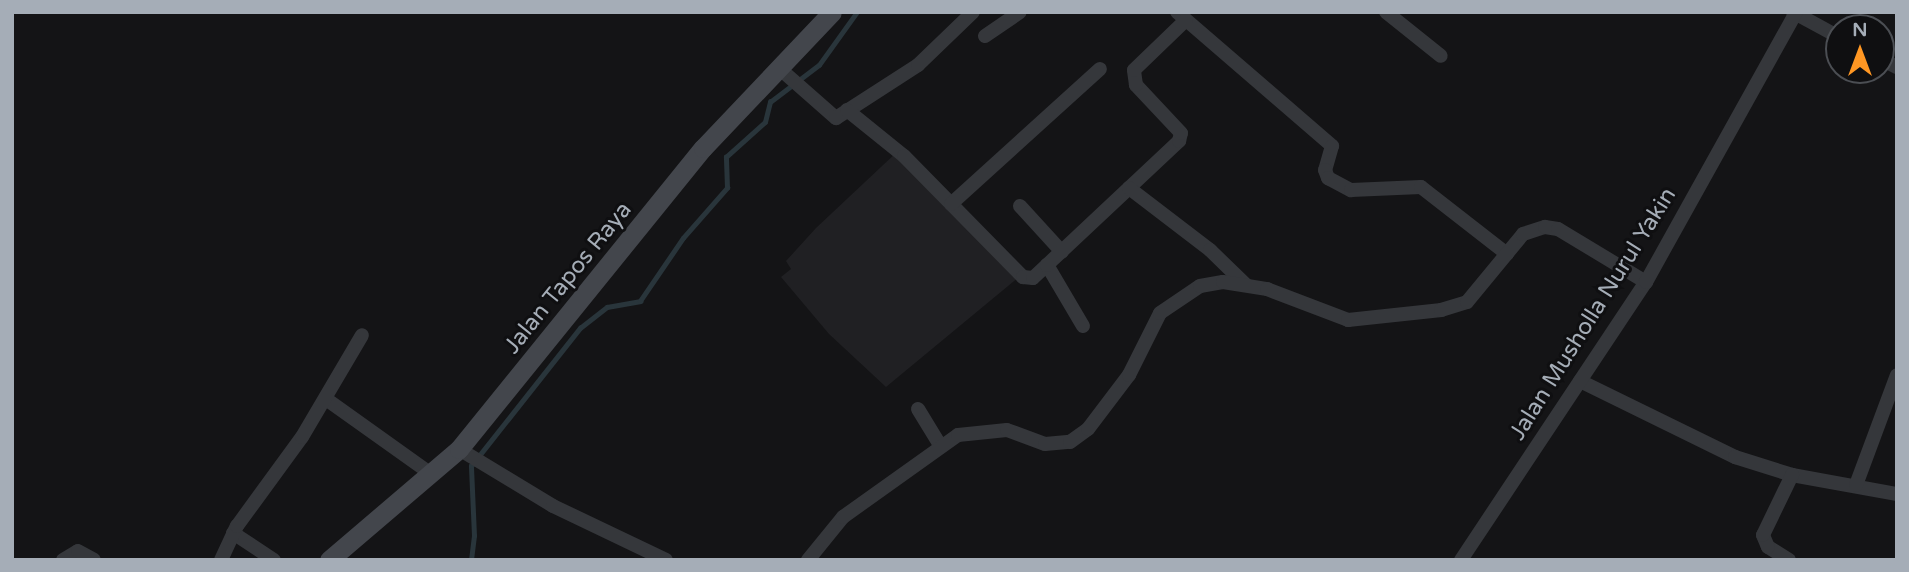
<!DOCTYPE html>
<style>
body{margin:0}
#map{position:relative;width:1909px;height:572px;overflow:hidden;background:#141416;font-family:"Varela Round",sans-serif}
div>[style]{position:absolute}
.built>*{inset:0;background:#202023}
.stream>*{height:4.5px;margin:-2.25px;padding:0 2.25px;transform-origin:2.25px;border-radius:2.25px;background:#29353b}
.minor>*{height:14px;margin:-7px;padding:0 7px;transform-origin:7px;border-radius:7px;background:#35373b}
.secondary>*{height:19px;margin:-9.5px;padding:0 9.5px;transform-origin:9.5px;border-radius:9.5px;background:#43464c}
span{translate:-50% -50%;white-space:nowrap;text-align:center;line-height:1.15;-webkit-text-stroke:6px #0f0f11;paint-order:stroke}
.street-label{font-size:23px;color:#a5adb7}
.frame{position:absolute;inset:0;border:14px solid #a5adb7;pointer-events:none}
.north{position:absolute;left:1825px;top:14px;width:70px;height:70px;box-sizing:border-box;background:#0f0f11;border:2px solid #4b4e53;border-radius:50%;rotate:0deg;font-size:19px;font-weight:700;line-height:28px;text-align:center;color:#a5adb7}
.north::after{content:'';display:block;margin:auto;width:24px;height:32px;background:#ff9723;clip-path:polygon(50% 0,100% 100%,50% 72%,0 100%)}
</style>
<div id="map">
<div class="built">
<div style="clip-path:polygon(898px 151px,1020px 276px,886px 387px,829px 334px,781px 277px,791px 269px,786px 261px,816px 228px)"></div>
</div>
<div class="stream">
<div style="left:471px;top:560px;width:24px;rotate:-83deg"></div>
<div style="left:474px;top:536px;width:70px;rotate:-92.5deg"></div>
<div style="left:471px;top:466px;width:176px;rotate:-51.7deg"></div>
<div style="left:580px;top:328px;width:34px;rotate:-38deg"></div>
<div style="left:607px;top:307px;width:34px;rotate:-10deg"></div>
<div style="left:640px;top:301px;width:76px;rotate:-55.7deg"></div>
<div style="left:683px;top:238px;width:67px;rotate:-48.7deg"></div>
<div style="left:727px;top:188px;width:31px;rotate:-92deg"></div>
<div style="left:726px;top:157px;width:52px;rotate:-41.9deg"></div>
<div style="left:765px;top:122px;width:21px;rotate:-76deg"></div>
<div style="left:770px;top:102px;width:61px;rotate:-37.1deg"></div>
<div style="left:819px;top:65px;width:65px;rotate:-54.4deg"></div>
</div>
<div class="minor">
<div style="left:1177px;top:12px;width:205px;rotate:40.8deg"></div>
<div style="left:1332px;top:146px;width:25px;rotate:106deg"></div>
<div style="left:1325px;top:170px;width:9px;rotate:69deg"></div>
<div style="left:1328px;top:178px;width:26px;rotate:28deg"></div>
<div style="left:1351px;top:190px;width:70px;rotate:-2.5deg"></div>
<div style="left:1421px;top:187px;width:109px;rotate:37.9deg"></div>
<div style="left:1386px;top:12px;width:70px;rotate:38.7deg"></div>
<div style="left:1793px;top:12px;width:52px;rotate:28.5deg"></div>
<div style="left:985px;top:36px;width:42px;rotate:-34.4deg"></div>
<div style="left:1881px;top:59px;width:18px;rotate:27deg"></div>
<div style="left:779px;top:68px;width:76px;rotate:41.3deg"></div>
<div style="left:836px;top:118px;width:98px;rotate:-32.9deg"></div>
<div style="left:918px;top:65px;width:76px;rotate:-43.9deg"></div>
<div style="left:847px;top:110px;width:73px;rotate:38.9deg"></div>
<div style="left:904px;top:156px;width:170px;rotate:45.5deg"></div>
<div style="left:1023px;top:277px;width:10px;rotate:6deg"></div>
<div style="left:1033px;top:278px;width:19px;rotate:-43deg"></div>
<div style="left:1129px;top:188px;width:69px;rotate:-43.2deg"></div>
<div style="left:1179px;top:141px;width:8px;rotate:-76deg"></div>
<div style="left:1181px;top:133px;width:66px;rotate:-133.2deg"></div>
<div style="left:1136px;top:85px;width:15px;rotate:-98deg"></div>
<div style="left:1134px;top:70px;width:72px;rotate:-43.9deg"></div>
<div style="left:951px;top:204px;width:201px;rotate:-42.2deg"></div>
<div style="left:1020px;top:206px;width:62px;rotate:47.6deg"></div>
<div style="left:1083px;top:326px;width:71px;rotate:-120.5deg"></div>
<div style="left:1047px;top:265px;width:112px;rotate:-43.2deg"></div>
<div style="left:1129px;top:188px;width:102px;rotate:37.4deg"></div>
<div style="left:1210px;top:250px;width:50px;rotate:44.2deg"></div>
<div style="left:1580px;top:381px;width:173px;rotate:26.1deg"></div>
<div style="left:1735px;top:457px;width:60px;rotate:17.5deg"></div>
<div style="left:1792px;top:475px;width:107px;rotate:10.3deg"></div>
<div style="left:326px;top:399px;width:129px;rotate:35.5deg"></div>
<div style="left:918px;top:409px;width:42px;rotate:58.6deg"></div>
<div style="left:459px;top:449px;width:110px;rotate:31.2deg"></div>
<div style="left:553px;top:506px;width:125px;rotate:25.5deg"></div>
<div style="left:1856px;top:485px;width:117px;rotate:-69.6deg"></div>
<div style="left:233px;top:533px;width:49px;rotate:33.4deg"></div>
<div style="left:63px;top:560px;width:17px;rotate:-31deg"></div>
<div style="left:78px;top:551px;width:18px;rotate:29deg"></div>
<div style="left:221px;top:560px;width:38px;rotate:-65deg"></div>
<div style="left:237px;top:526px;width:110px;rotate:-53.9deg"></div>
<div style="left:302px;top:437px;width:118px;rotate:-59.5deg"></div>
<div style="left:808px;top:560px;width:55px;rotate:-50.9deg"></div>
<div style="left:843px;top:517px;width:141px;rotate:-35.5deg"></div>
<div style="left:958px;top:435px;width:49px;rotate:-5.8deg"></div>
<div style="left:1007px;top:430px;width:40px;rotate:20.2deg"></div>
<div style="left:1045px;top:444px;width:25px;rotate:-5deg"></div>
<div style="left:1070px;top:442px;width:22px;rotate:-36deg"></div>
<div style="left:1088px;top:429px;width:68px;rotate:-52.8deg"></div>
<div style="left:1129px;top:375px;width:69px;rotate:-63.4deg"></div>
<div style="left:1160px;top:313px;width:48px;rotate:-34deg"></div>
<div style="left:1200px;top:286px;width:23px;rotate:-10deg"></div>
<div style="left:1223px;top:282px;width:45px;rotate:9deg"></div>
<div style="left:1267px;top:289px;width:87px;rotate:20.9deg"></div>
<div style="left:1348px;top:320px;width:94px;rotate:-6.1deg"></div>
<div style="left:1441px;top:310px;width:27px;rotate:-17deg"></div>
<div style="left:1467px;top:302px;width:88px;rotate:-50.5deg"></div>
<div style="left:1523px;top:234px;width:23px;rotate:-18deg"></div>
<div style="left:1545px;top:227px;width:13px;rotate:9deg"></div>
<div style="left:1558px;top:229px;width:103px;rotate:31.1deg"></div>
<div style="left:1461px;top:560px;width:334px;rotate:-56.4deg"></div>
<div style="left:1646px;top:282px;width:307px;rotate:-60.9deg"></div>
<div style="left:1789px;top:560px;width:25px;rotate:-148deg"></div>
<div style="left:1768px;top:547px;width:13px;rotate:-113deg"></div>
<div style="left:1763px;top:535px;width:67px;rotate:-64.2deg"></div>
</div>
<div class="secondary">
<div style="left:329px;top:560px;width:171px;rotate:-40.5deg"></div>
<div style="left:459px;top:449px;width:387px;rotate:-51deg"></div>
<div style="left:703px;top:148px;width:187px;rotate:-46.5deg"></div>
</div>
<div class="street-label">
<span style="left:568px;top:278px;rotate:-51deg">Jalan Tapos Raya</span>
<span style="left:1593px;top:314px;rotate:-58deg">Jalan Musholla Nurul Yakin</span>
</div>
<div class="frame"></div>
<div class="north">N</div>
</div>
